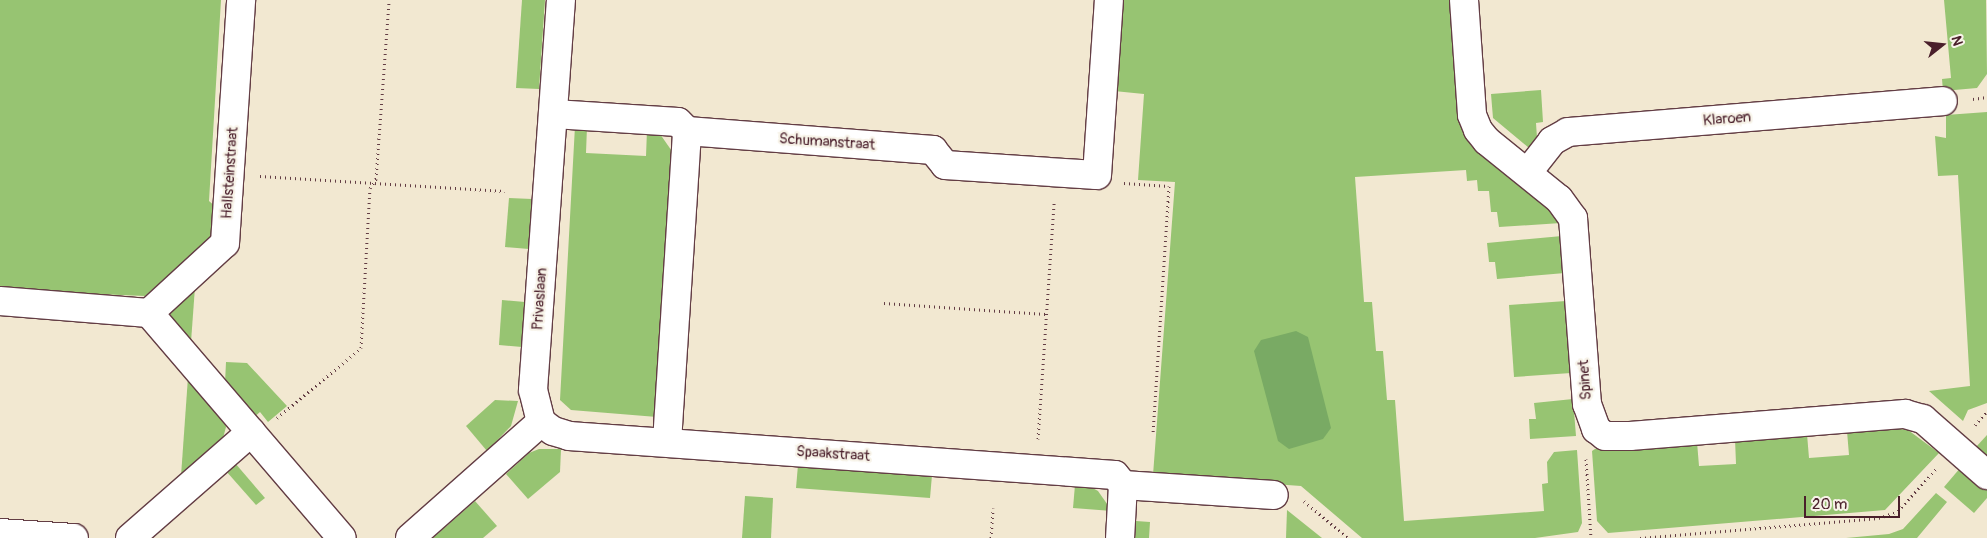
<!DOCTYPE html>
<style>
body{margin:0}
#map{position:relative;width:1987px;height:538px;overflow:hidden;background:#f2e8d1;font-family:Pangolin,sans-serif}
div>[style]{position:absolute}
.green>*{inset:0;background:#97c472}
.forest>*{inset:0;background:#79aa64}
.path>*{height:3px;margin-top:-1.5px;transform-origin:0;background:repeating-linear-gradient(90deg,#633d44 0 1px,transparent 0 5px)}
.roads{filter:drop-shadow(1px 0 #633d44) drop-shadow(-1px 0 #633d44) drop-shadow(0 1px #633d44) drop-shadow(0 -1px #633d44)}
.minor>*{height:28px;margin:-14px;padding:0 14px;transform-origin:14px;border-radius:14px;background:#fff}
span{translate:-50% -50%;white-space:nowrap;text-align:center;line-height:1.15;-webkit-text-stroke:4.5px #f7f3e8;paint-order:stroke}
.street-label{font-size:15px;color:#4a1f2b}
.north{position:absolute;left:1917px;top:20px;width:50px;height:50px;-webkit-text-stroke:4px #f7f3e8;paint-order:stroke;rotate:74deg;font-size:14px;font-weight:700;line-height:20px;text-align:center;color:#4a1f2b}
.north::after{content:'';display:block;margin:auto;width:18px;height:22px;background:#4a1f2b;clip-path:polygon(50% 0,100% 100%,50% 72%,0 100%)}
.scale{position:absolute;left:1804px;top:496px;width:96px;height:22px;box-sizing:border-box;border:2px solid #4a1f2b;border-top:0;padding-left:6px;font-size:15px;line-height:18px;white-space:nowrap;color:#4a1f2b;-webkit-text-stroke:4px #f7f3e8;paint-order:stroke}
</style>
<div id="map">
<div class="green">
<div style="clip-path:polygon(0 0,221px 0,209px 201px,219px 210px,214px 236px,145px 296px,0 290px)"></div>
<div style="clip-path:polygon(522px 0,545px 0,539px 89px,516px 88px)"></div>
<div style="clip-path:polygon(1121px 0,1450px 0,1460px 119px,1554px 213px,1561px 223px,1499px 227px,1497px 212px,1491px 212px,1489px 191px,1478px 191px,1477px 180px,1467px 181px,1466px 170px,1355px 177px,1364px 302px,1372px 302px,1376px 351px,1383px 351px,1387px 400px,1395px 400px,1404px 521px,1544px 511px,1542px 484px,1548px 483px,1547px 462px,1554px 452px,1577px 450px,1582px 523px,1578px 532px,1535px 538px,1362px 538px,1301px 486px,1153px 475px,1175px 182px,1138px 180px,1144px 94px,1114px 91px)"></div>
<div style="clip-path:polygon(1944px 0,1986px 0,1987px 74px,1977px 88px,1943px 91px,1942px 79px,1951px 78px)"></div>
<div style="clip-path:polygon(1541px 90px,1543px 122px,1536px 123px,1537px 138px,1529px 148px,1493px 118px,1491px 94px)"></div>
<div style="clip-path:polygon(1987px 112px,1987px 403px,1968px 410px,1963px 421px,1929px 391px,1970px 386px,1958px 175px,1938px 176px,1935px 136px,1946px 138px,1946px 115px)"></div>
<div style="clip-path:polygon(575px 126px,587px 127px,586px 153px,646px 156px,647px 130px,660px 134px,676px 157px,657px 417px,571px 410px,560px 400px)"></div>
<div style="clip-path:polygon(509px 198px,532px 199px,529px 249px,505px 247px)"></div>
<div style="clip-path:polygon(1562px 236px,1565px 273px,1497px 279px,1495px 262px,1489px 262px,1487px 243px)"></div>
<div style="clip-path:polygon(195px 287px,191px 342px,172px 326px,170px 315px,173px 306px)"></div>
<div style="clip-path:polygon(502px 300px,525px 302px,522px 347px,499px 345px)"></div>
<div style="clip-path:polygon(1566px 301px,1571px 373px,1514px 377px,1509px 305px)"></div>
<div style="clip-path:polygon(226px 362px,247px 363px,287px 406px,268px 422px,260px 412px,253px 418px,225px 383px)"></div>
<div style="clip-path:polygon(188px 377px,224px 419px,226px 427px,222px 442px,181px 476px)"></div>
<div style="clip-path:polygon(1573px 399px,1576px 436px,1530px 439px,1529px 419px,1536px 419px,1534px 403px)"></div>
<div style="clip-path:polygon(495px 400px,518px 401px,511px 426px,487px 451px,466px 426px)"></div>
<div style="clip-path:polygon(1893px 428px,1908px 430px,1939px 453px,1885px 510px,1608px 533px,1597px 521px,1592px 451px,1595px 449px,1697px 442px,1699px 466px,1736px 464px,1735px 439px,1807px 434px,1809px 458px,1849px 455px,1847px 431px)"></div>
<div style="clip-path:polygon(1987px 435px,1987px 457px,1976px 447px)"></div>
<div style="clip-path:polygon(539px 449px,561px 449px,560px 472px,528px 499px,506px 474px,529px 453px)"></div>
<div style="clip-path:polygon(235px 463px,265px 498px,256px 505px,226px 471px)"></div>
<div style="clip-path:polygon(798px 465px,932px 475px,930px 498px,796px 488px)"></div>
<div style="clip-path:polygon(1961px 467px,1987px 489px,1987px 498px,1974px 513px,1944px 487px)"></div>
<div style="clip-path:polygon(1075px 485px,1089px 486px,1098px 491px,1112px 511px,1073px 508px)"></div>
<div style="clip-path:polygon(1936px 493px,1947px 502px,1917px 538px,1846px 538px,1889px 534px,1903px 529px)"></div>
<div style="clip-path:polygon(745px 496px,773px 498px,771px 538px,742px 538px)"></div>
<div style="clip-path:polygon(475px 501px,497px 526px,483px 538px,433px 538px)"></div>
<div style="clip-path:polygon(1287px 510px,1322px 538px,1286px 538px)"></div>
<div style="clip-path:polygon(1136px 521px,1150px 522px,1149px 538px,1135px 538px)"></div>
</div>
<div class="forest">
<div style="clip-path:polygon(1296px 331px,1308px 337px,1331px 428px,1323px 439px,1289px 449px,1278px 441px,1254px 351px,1261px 340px)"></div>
</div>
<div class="path">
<div style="left:1973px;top:99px;width:14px;rotate:-8deg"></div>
<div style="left:260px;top:176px;width:245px;rotate:3.5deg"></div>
<div style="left:1124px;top:183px;width:45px;rotate:3.8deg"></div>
<div style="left:1169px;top:186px;width:246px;rotate:93.7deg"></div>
<div style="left:884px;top:303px;width:162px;rotate:3.9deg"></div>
<div style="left:277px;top:418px;width:109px;rotate:-39.8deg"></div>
<div style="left:361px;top:348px;width:160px;rotate:-86.8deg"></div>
<div style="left:370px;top:188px;width:11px;rotate:-56deg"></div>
<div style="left:376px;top:179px;width:179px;rotate:-85.8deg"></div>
<div style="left:1975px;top:425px;width:18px;rotate:-49deg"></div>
<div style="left:1038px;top:439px;width:237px;rotate:-86.1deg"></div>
<div style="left:1586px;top:459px;width:79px;rotate:86.4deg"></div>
<div style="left:1304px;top:501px;width:57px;rotate:40.1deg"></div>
<div style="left:991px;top:538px;width:30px;rotate:-86deg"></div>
<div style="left:1640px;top:538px;width:240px;rotate:-4.8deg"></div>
<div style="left:1879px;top:518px;width:20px;rotate:-20deg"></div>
<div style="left:1898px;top:511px;width:57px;rotate:-47.9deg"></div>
</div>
<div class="roads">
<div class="minor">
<div style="left:1464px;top:0;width:115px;rotate:86deg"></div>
<div style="left:1472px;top:115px;width:16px;rotate:68deg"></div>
<div style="left:1478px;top:130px;width:14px;rotate:51deg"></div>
<div style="left:1487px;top:141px;width:92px;rotate:38.9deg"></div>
<div style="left:1559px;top:199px;width:24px;rotate:54deg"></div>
<div style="left:1573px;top:218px;width:187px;rotate:85.7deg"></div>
<div style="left:1587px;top:404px;width:27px;rotate:70deg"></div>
<div style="left:1596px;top:429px;width:11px;rotate:38deg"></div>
<div style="left:1605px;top:436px;width:25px"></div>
<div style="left:1630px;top:436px;width:276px;rotate:-4.6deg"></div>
<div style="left:1905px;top:414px;width:19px;rotate:16deg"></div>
<div style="left:1923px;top:419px;width:85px;rotate:41.2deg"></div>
<div style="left:554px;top:114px;width:124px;rotate:3.7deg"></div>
<div style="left:678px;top:122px;width:13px;rotate:45deg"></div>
<div style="left:687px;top:131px;width:247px;rotate:4.4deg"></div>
<div style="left:933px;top:150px;width:19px;rotate:51deg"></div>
<div style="left:945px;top:165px;width:152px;rotate:3.8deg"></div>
<div style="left:1097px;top:175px;width:175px;rotate:-86.1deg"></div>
<div style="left:1528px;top:172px;width:39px;rotate:-52deg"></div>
<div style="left:1552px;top:141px;width:18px;rotate:-29deg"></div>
<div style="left:1568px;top:132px;width:376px;rotate:-4.7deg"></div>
<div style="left:0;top:301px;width:149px;rotate:4.6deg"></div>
<div style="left:149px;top:313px;width:103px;rotate:-42.6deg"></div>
<div style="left:225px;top:243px;width:244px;rotate:-86.2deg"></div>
<div style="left:149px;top:313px;width:296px;rotate:49.4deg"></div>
<div style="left:541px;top:422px;width:15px;rotate:37deg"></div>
<div style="left:553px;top:431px;width:17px;rotate:17deg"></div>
<div style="left:569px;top:436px;width:547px;rotate:4.09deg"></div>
<div style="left:1115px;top:475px;width:13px;rotate:51deg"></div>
<div style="left:1123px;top:485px;width:53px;rotate:93.2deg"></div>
<div style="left:667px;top:442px;width:312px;rotate:-86.3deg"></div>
<div style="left:1123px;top:485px;width:151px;rotate:3.8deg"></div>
<div style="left:0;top:533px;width:74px;rotate:3.9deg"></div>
<div style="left:130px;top:538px;width:161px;rotate:-41.2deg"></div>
<div style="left:410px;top:538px;width:175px;rotate:-41.5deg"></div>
<div style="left:541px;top:422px;width:33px;rotate:-104deg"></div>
<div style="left:533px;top:390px;width:391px;rotate:-85.9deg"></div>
</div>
</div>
<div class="street-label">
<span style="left:1727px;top:119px;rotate:-5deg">Klaroen</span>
<span style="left:827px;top:142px;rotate:4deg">Schumanstraat</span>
<span style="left:230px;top:173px;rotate:-86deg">Hallsteinstraat</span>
<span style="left:540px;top:299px;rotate:-86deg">Privaslaan</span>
<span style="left:1585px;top:380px;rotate:-94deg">Spinet</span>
<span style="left:833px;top:454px;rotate:4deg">Spaakstraat</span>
</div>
<div class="north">N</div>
<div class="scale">20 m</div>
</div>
